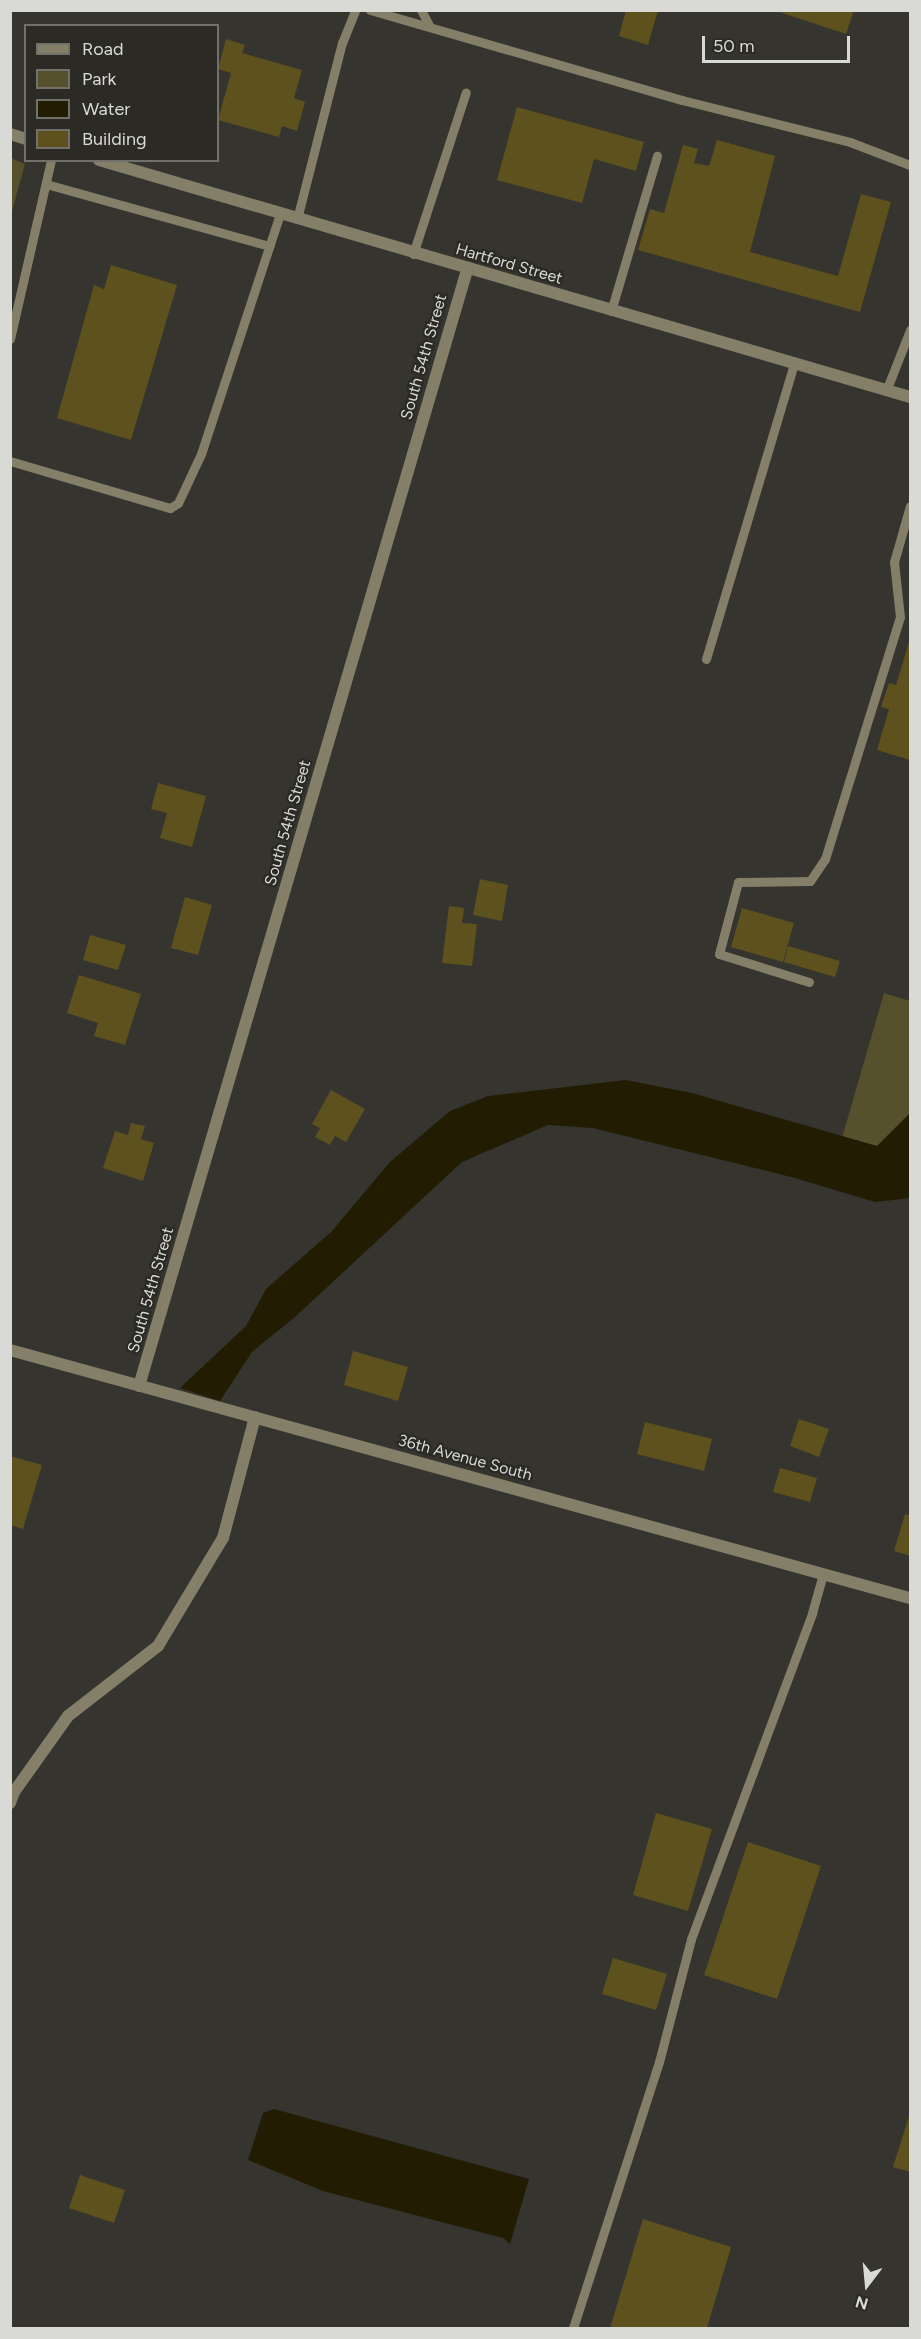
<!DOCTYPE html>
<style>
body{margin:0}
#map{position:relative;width:921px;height:2339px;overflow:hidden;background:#35342e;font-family:Figtree,sans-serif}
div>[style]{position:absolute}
.green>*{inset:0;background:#57502d}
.water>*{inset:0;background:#221c02}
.building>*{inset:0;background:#5d521d}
.lane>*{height:9px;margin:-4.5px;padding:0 4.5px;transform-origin:4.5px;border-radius:4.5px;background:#837f68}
.street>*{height:12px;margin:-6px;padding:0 6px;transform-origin:6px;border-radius:6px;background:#837f68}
span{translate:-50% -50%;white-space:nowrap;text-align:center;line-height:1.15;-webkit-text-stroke:4.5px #2b2a25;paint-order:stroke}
.street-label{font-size:16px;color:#d9d9d5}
.frame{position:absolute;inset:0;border:12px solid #d9d9d5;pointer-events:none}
.legend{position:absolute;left:24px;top:24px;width:195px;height:138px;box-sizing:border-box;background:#2b2a25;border:2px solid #71706b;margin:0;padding:8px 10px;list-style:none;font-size:18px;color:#d9d9d5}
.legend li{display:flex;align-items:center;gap:12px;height:30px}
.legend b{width:30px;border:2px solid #71706b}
.north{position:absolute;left:837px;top:2255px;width:60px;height:60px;-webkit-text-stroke:4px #2b2a25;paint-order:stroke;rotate:196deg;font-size:16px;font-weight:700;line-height:24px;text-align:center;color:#d9d9d5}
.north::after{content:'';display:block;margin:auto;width:21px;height:27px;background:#d9d9d5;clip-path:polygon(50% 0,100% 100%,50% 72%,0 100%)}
.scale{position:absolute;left:702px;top:36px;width:148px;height:27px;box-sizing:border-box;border:3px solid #d9d9d5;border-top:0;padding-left:8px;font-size:18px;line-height:21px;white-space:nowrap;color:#d9d9d5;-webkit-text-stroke:4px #2b2a25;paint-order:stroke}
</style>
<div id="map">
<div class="green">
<div style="clip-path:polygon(11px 158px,25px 164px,11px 215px)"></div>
<div style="clip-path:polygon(884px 993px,910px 1001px,910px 1191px,833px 1169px)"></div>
</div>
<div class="water">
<div style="clip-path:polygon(626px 1080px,692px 1093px,877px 1146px,910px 1113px,910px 1198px,875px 1202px,795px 1178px,593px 1128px,548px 1125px,462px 1162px,295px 1317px,252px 1352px,220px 1401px,180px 1388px,246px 1326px,266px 1289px,331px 1232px,390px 1162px,450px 1111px,488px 1096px)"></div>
<div style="clip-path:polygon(274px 2109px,529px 2179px,510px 2244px,503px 2238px,323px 2191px,248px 2160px,263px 2113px)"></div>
</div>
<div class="building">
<div style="clip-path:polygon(626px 10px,658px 10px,648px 45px,619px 36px)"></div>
<div style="clip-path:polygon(773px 10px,854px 10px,846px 34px)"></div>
<div style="clip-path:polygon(226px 39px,245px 45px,242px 53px,302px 70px,294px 98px,305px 102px,297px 131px,282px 126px,279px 137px,218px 120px,231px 73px,218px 69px)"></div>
<div style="clip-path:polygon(517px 107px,644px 142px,636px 171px,594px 159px,582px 203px,497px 180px)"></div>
<div style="clip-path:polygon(717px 140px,775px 156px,750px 252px,838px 276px,861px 194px,891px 202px,860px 312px,638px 250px,650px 209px,664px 213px,683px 145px,698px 149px,694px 163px,709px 166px)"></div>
<div style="clip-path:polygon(111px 265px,177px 285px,131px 440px,57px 418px,94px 285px,104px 289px)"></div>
<div style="clip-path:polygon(910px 639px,910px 760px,877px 750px,889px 709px,881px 707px,889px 683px,896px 685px)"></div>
<div style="clip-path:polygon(158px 783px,206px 796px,192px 847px,160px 838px,167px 813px,151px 809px)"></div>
<div style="clip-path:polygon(480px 879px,508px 885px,502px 921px,473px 915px)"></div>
<div style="clip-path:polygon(185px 897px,212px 905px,198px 955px,171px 948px)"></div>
<div style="clip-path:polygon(449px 906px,464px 908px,462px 923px,477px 924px,472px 966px,442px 963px)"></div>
<div style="clip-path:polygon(742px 908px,794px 923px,783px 962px,731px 947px)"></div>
<div style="clip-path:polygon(90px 935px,126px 945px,118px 970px,83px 960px)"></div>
<div style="clip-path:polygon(788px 946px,840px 961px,835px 977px,784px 962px)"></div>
<div style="clip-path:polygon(79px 975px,141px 994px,125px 1045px,94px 1036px,98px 1023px,67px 1013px)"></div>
<div style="clip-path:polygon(331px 1090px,365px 1109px,346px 1142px,335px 1136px,330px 1145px,315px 1137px,320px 1128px,312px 1124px)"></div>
<div style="clip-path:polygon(131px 1123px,145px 1126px,141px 1139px,154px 1143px,143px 1181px,103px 1168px,115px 1131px,128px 1135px)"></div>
<div style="clip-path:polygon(353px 1351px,408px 1367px,398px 1401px,344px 1385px)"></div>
<div style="clip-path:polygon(799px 1419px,829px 1429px,819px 1457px,790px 1446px)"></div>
<div style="clip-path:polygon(645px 1422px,712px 1439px,704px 1471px,637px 1454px)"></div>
<div style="clip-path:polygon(10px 1456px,42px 1465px,23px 1529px,10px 1525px)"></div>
<div style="clip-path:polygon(780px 1468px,817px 1478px,810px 1502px,773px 1492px)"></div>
<div style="clip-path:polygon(905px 1514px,910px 1516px,910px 1556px,894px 1551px)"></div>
<div style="clip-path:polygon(656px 1813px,712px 1829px,688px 1911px,633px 1895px)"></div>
<div style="clip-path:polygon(748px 1842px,821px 1866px,777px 1999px,704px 1975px)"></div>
<div style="clip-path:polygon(613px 1958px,667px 1974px,656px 2010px,602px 1994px)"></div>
<div style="clip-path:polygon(910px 2113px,910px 2172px,893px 2167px)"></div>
<div style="clip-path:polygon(80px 2175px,125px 2190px,114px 2223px,69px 2208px)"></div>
<div style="clip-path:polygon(643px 2219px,731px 2247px,707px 2328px,610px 2328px)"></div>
</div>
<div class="lane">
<div style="left:370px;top:10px;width:325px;rotate:16.1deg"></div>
<div style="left:682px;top:100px;width:173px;rotate:14deg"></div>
<div style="left:850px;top:142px;width:64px;rotate:21deg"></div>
<div style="left:421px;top:10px;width:19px;rotate:62deg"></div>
<div style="left:46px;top:184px;width:232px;rotate:15.5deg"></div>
<div style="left:297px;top:219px;width:182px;rotate:-75.7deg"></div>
<div style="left:342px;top:43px;width:35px;rotate:-68deg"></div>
<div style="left:413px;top:254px;width:170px;rotate:-71.9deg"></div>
<div style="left:611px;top:311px;width:162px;rotate:-73.5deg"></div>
<div style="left:10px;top:339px;width:184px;rotate:-77.1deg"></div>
<div style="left:886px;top:391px;width:66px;rotate:-68.5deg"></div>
<div style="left:10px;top:461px;width:167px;rotate:16.4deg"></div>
<div style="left:170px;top:508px;width:9px;rotate:-32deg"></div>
<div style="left:178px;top:503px;width:54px;rotate:-64.9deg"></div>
<div style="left:201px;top:454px;width:253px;rotate:-71.8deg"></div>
<div style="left:706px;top:659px;width:308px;rotate:-73.4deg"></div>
<div style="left:809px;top:982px;width:94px;rotate:-162.7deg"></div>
<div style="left:719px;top:954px;width:74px;rotate:-75.2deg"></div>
<div style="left:738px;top:882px;width:72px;rotate:-0.8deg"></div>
<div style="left:810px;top:881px;width:27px;rotate:-56deg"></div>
<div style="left:825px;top:859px;width:253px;rotate:-72.8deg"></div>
<div style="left:900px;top:617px;width:55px;rotate:-96.2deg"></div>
<div style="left:894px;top:562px;width:58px;rotate:-74.1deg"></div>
<div style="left:573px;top:2328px;width:280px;rotate:-72.1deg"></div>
<div style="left:659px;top:2062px;width:127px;rotate:-75.4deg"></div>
<div style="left:691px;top:1939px;width:348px;rotate:-69.6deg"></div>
<div style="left:812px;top:1613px;width:41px;rotate:-74.2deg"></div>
</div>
<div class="street">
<div style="left:10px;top:134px;width:17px;rotate:17deg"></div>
<div style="left:99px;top:160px;width:845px;rotate:16.29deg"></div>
<div style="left:10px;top:1350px;width:934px;rotate:15.41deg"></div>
<div style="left:139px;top:1386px;width:1163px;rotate:-73.62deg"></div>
<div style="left:10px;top:1803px;width:12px;rotate:-70deg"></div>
<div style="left:14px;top:1792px;width:93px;rotate:-54.6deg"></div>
<div style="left:68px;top:1716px;width:114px;rotate:-37.9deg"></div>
<div style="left:158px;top:1646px;width:126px;rotate:-59deg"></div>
<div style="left:223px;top:1538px;width:125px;rotate:-75.2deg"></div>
</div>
<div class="street-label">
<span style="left:509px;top:264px;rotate:16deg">Hartford Street</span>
<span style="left:424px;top:357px;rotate:-74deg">South 54th Street</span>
<span style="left:288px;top:823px;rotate:-74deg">South 54th Street</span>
<span style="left:151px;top:1290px;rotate:-74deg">South 54th Street</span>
<span style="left:465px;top:1458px;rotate:15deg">36th Avenue South</span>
</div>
<div class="frame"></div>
<ul class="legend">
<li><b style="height:8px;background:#837f68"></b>Road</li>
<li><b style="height:16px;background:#57502d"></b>Park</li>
<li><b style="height:16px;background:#221c02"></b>Water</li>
<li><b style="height:16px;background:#5d521d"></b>Building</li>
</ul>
<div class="north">N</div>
<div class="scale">50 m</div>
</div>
